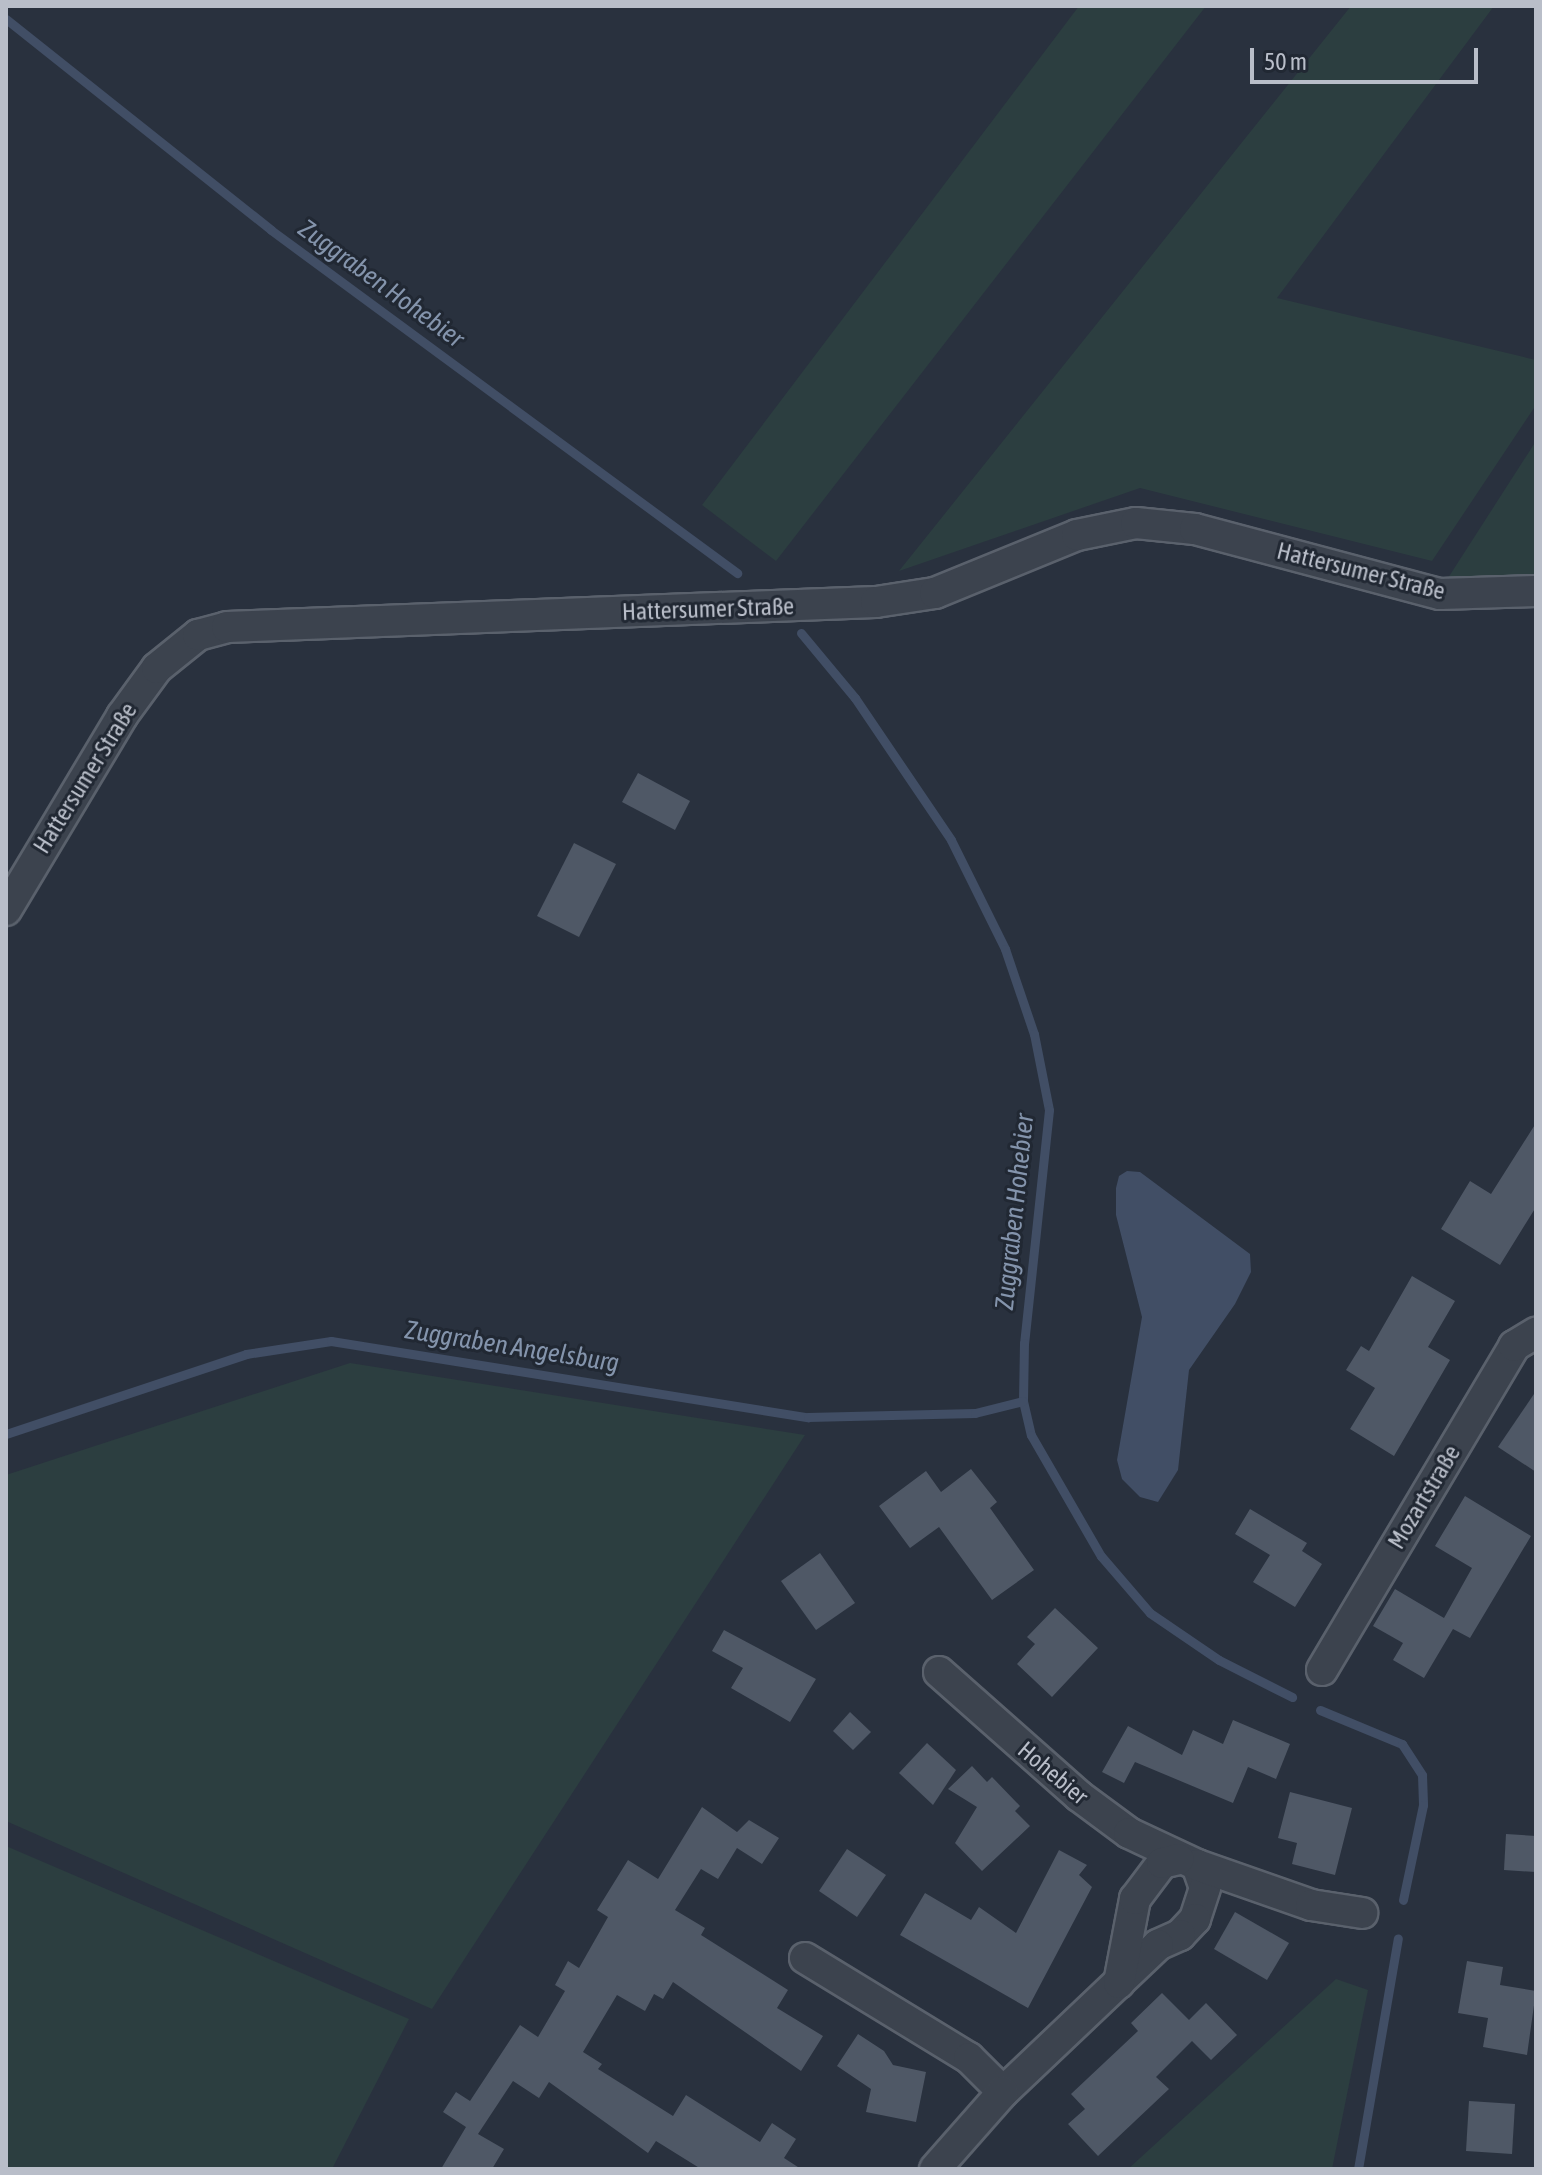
<!DOCTYPE html>
<meta charset="utf-8">
<style>
body{margin:0}
#map{position:relative;width:1542px;height:2175px;overflow:hidden;background:#29313e;font-family:"Asap Condensed",sans-serif}
div>[style]{position:absolute}
.green>*{inset:0;background:#2c3e40}
.water>*{inset:0;background:#414e65}
.stream>*{height:9px;margin:-4.5px;padding:0 4.5px;transform-origin:4.5px;border-radius:4.5px;background:#414e65}
.building>*{inset:0;background:#4f5866}
.roads{filter:drop-shadow(2px 0 #5a616c) drop-shadow(-2px 0 #5a616c) drop-shadow(0 2px #5a616c) drop-shadow(0 -2px #5a616c)}
.street>*{height:30px;margin:-15px;padding:0 15px;transform-origin:15px;border-radius:15px;background:#3c434e}
span{translate:-50% -50%;white-space:nowrap;text-align:center;line-height:1.15;-webkit-text-stroke:6px #212833;paint-order:stroke}
.street-label{font-size:24px;color:#b9bec9}
.water-label{font-size:26px;color:#8494ac;font-style:italic}
.frame{position:absolute;inset:0;border:8px solid #b9bec9;pointer-events:none}
.scale{position:absolute;left:1250px;top:48px;width:228px;height:36px;box-sizing:border-box;border:4px solid #b9bec9;border-top:0;padding-left:10px;font-size:24px;line-height:28px;white-space:nowrap;color:#b9bec9;-webkit-text-stroke:6px #212833;paint-order:stroke}
</style>
<div id="map">
<div class="green">
<div style="clip-path:polygon(1079px 6px,1206px 6px,776px 561px,702px 505px)"></div>
<div style="clip-path:polygon(1351px 6px,1494px 6px,1277px 298px,1536px 360px,1536px 405px,1432px 561px,1140px 488px,899px 571px)"></div>
<div style="clip-path:polygon(1536px 441px,1536px 580px,1448px 578px)"></div>
<div style="clip-path:polygon(350px 1363px,805px 1435px,432px 2009px,6px 1821px,6px 1475px)"></div>
<div style="clip-path:polygon(6px 1846px,409px 2019px,332px 2169px,6px 2169px)"></div>
<div style="clip-path:polygon(1336px 1979px,1368px 1990px,1332px 2169px,1128px 2169px)"></div>
</div>
<div class="water">
<div style="clip-path:polygon(1127px 1171px,1140px 1172px,1250px 1254px,1251px 1272px,1235px 1304px,1189px 1370px,1178px 1470px,1158px 1502px,1140px 1497px,1122px 1479px,1117px 1460px,1142px 1317px,1116px 1215px,1116px 1188px,1119px 1176px)"></div>
</div>
<div class="stream">
<div style="left:6px;top:19px;width:339px;rotate:38.5deg"></div>
<div style="left:271px;top:230px;width:579px;rotate:36.35deg"></div>
<div style="left:801px;top:633px;width:85px;rotate:50.3deg"></div>
<div style="left:855px;top:698px;width:171px;rotate:55.9deg"></div>
<div style="left:951px;top:840px;width:122px;rotate:63.6deg"></div>
<div style="left:1005px;top:949px;width:90px;rotate:71.2deg"></div>
<div style="left:1034px;top:1034px;width:77px;rotate:78.8deg"></div>
<div style="left:1049px;top:1110px;width:234px;rotate:96.1deg"></div>
<div style="left:1024px;top:1343px;width:58px;rotate:91deg"></div>
<div style="left:1023px;top:1401px;width:35px;rotate:77deg"></div>
<div style="left:1031px;top:1435px;width:140px;rotate:60deg"></div>
<div style="left:1101px;top:1556px;width:75px;rotate:49.3deg"></div>
<div style="left:1150px;top:1613px;width:83px;rotate:34.3deg"></div>
<div style="left:1219px;top:1660px;width:82px;rotate:26.9deg"></div>
<div style="left:6px;top:1434px;width:253px;rotate:-18.4deg"></div>
<div style="left:246px;top:1354px;width:86px;rotate:-8.7deg"></div>
<div style="left:331px;top:1341px;width:483px;rotate:9.1deg"></div>
<div style="left:808px;top:1417px;width:167px;rotate:-1.4deg"></div>
<div style="left:975px;top:1413px;width:49px;rotate:-14deg"></div>
<div style="left:1320px;top:1710px;width:89px;rotate:22.5deg"></div>
<div style="left:1402px;top:1744px;width:37px;rotate:57deg"></div>
<div style="left:1422px;top:1775px;width:30px;rotate:88deg"></div>
<div style="left:1423px;top:1805px;width:97px;rotate:101.9deg"></div>
<div style="left:1358px;top:2169px;width:234px;rotate:-80.2deg"></div>
</div>
<div class="building">
<div style="clip-path:polygon(638px 773px,690px 801px,675px 830px,622px 802px)"></div>
<div style="clip-path:polygon(574px 843px,616px 864px,579px 937px,537px 916px)"></div>
<div style="clip-path:polygon(1536px 1123px,1536px 1207px,1500px 1265px,1441px 1229px,1470px 1181px,1491px 1194px)"></div>
<div style="clip-path:polygon(1412px 1276px,1455px 1301px,1428px 1347px,1450px 1360px,1394px 1456px,1350px 1429px,1375px 1388px,1346px 1370px,1361px 1346px,1369px 1351px)"></div>
<div style="clip-path:polygon(1536px 1391px,1536px 1472px,1498px 1447px)"></div>
<div style="clip-path:polygon(971px 1469px,997px 1502px,990px 1508px,1034px 1570px,992px 1600px,939px 1527px,910px 1548px,879px 1506px,926px 1471px,941px 1492px)"></div>
<div style="clip-path:polygon(1465px 1496px,1531px 1536px,1470px 1638px,1453px 1629px,1424px 1678px,1393px 1660px,1403px 1643px,1373px 1626px,1395px 1589px,1444px 1618px,1472px 1568px,1435px 1546px)"></div>
<div style="clip-path:polygon(1250px 1509px,1307px 1543px,1302px 1551px,1322px 1564px,1295px 1607px,1253px 1582px,1270px 1555px,1235px 1534px)"></div>
<div style="clip-path:polygon(820px 1553px,855px 1603px,816px 1630px,781px 1581px)"></div>
<div style="clip-path:polygon(1055px 1608px,1098px 1648px,1052px 1697px,1017px 1664px,1035px 1644px,1027px 1637px)"></div>
<div style="clip-path:polygon(724px 1630px,816px 1679px,790px 1722px,731px 1688px,743px 1668px,712px 1651px)"></div>
<div style="clip-path:polygon(850px 1712px,871px 1732px,853px 1750px,833px 1731px)"></div>
<div style="clip-path:polygon(1233px 1720px,1290px 1744px,1276px 1779px,1248px 1767px,1233px 1803px,1135px 1762px,1124px 1783px,1102px 1772px,1128px 1726px,1182px 1755px,1193px 1730px,1223px 1744px)"></div>
<div style="clip-path:polygon(927px 1743px,956px 1770px,933px 1805px,899px 1773px)"></div>
<div style="clip-path:polygon(972px 1766px,987px 1782px,992px 1777px,1020px 1806px,1015px 1811px,1030px 1826px,982px 1871px,955px 1843px,977px 1807px,948px 1789px)"></div>
<div style="clip-path:polygon(1290px 1792px,1352px 1808px,1335px 1875px,1292px 1864px,1297px 1843px,1278px 1838px)"></div>
<div style="clip-path:polygon(702px 1807px,737px 1832px,749px 1820px,779px 1838px,762px 1864px,737px 1848px,718px 1879px,701px 1869px,675px 1910px,705px 1928px,701px 1935px,788px 1990px,777px 2008px,823px 2036px,801px 2071px,673px 1982px,663px 1999px,654px 1994px,645px 2011px,617px 1995px,583px 2052px,602px 2064px,598px 2069px,673px 2116px,686px 2095px,760px 2142px,772px 2123px,796px 2139px,784px 2158px,801px 2169px,701px 2169px,656px 2141px,648px 2153px,549px 2082px,539px 2098px,513px 2081px,478px 2134px,504px 2149px,492px 2169px,441px 2169px,466px 2127px,443px 2112px,456px 2092px,470px 2101px,520px 2025px,538px 2037px,565px 1991px,555px 1985px,568px 1961px,579px 1968px,608px 1917px,597px 1910px,628px 1860px,658px 1879px)"></div>
<div style="clip-path:polygon(1506px 1834px,1536px 1836px,1536px 1872px,1504px 1870px)"></div>
<div style="clip-path:polygon(847px 1849px,886px 1875px,857px 1917px,819px 1891px)"></div>
<div style="clip-path:polygon(1059px 1850px,1087px 1865px,1079px 1875px,1092px 1887px,1028px 2008px,900px 1935px,925px 1893px,971px 1920px,979px 1907px,1016px 1933px)"></div>
<div style="clip-path:polygon(1235px 1912px,1289px 1943px,1267px 1980px,1214px 1949px)"></div>
<div style="clip-path:polygon(1467px 1961px,1503px 1967px,1500px 1985px,1536px 1991px,1527px 2055px,1483px 2047px,1488px 2018px,1458px 2013px)"></div>
<div style="clip-path:polygon(1162px 1993px,1189px 2020px,1206px 2003px,1237px 2035px,1211px 2060px,1192px 2041px,1156px 2077px,1169px 2089px,1098px 2156px,1068px 2124px,1085px 2109px,1071px 2094px,1138px 2031px,1131px 2023px)"></div>
<div style="clip-path:polygon(858px 2034px,884px 2051px,893px 2065px,926px 2072px,916px 2122px,866px 2112px,871px 2089px,837px 2066px)"></div>
<div style="clip-path:polygon(1469px 2101px,1515px 2104px,1512px 2154px,1466px 2151px)"></div>
</div>
<div class="roads">
<div class="street">
<div style="left:6px;top:910px;width:226px;rotate:-59.1deg"></div>
<div style="left:122px;top:716px;width:59px;rotate:-53.9deg"></div>
<div style="left:157px;top:668px;width:53px;rotate:-38.8deg"></div>
<div style="left:198px;top:635px;width:30px;rotate:-15deg"></div>
<div style="left:227px;top:627px;width:649px;rotate:-2.21deg"></div>
<div style="left:876px;top:602px;width:60px;rotate:-8.7deg"></div>
<div style="left:935px;top:593px;width:153px;rotate:-22.2deg"></div>
<div style="left:1077px;top:535px;width:60px;rotate:-11.5deg"></div>
<div style="left:1136px;top:523px;width:59px;rotate:5.8deg"></div>
<div style="left:1195px;top:529px;width:253px;rotate:14.9deg"></div>
<div style="left:1440px;top:594px;width:96px;rotate:-1.8deg"></div>
<div style="left:1322px;top:1670px;width:377px;rotate:-59.3deg"></div>
<div style="left:1514px;top:1346px;width:26px;rotate:-31deg"></div>
<div style="left:939px;top:1672px;width:187px;rotate:41.5deg"></div>
<div style="left:1079px;top:1796px;width:62px;rotate:36.5deg"></div>
<div style="left:1129px;top:1833px;width:75px;rotate:25.2deg"></div>
<div style="left:1197px;top:1865px;width:24px;rotate:71deg"></div>
<div style="left:1205px;top:1888px;width:33px;rotate:108deg"></div>
<div style="left:1195px;top:1919px;width:22px;rotate:133deg"></div>
<div style="left:1180px;top:1935px;width:24px;rotate:156deg"></div>
<div style="left:1158px;top:1945px;width:214px;rotate:136.5deg"></div>
<div style="left:1197px;top:1865px;width:121px;rotate:19.3deg"></div>
<div style="left:1311px;top:1905px;width:52px;rotate:8.9deg"></div>
<div style="left:805px;top:1958px;width:192px;rotate:31.4deg"></div>
<div style="left:969px;top:2058px;width:48px;rotate:45deg"></div>
<div style="left:1003px;top:2092px;width:103px;rotate:131.4deg"></div>
<div style="left:1119px;top:1983px;width:86px;rotate:-79.2deg"></div>
<div style="left:1135px;top:1899px;width:45px;rotate:-53.1deg"></div>
<div style="left:1162px;top:1863px;width:17px;rotate:-13deg"></div>
</div>
</div>
<div class="street-label">
<span style="left:1361px;top:571px;rotate:14deg">Hattersumer Straße</span>
<span style="left:708px;top:609px;rotate:-2deg">Hattersumer Straße</span>
<span style="left:85px;top:778px;rotate:-58deg">Hattersumer Straße</span>
<span style="left:1424px;top:1497px;rotate:-59deg">Mozartstraße</span>
<span style="left:1053px;top:1773px;rotate:40deg">Hohebier</span>
</div>
<div class="water-label">
<span style="left:381px;top:284px;rotate:36deg">Zuggraben Hohebier</span>
<span style="left:1015px;top:1212px;rotate:-84deg">Zuggraben Hohebier</span>
<span style="left:512px;top:1347px;rotate:9deg">Zuggraben Angelsburg</span>
</div>
<div class="frame"></div>
<div class="scale">50 m</div>
</div>
